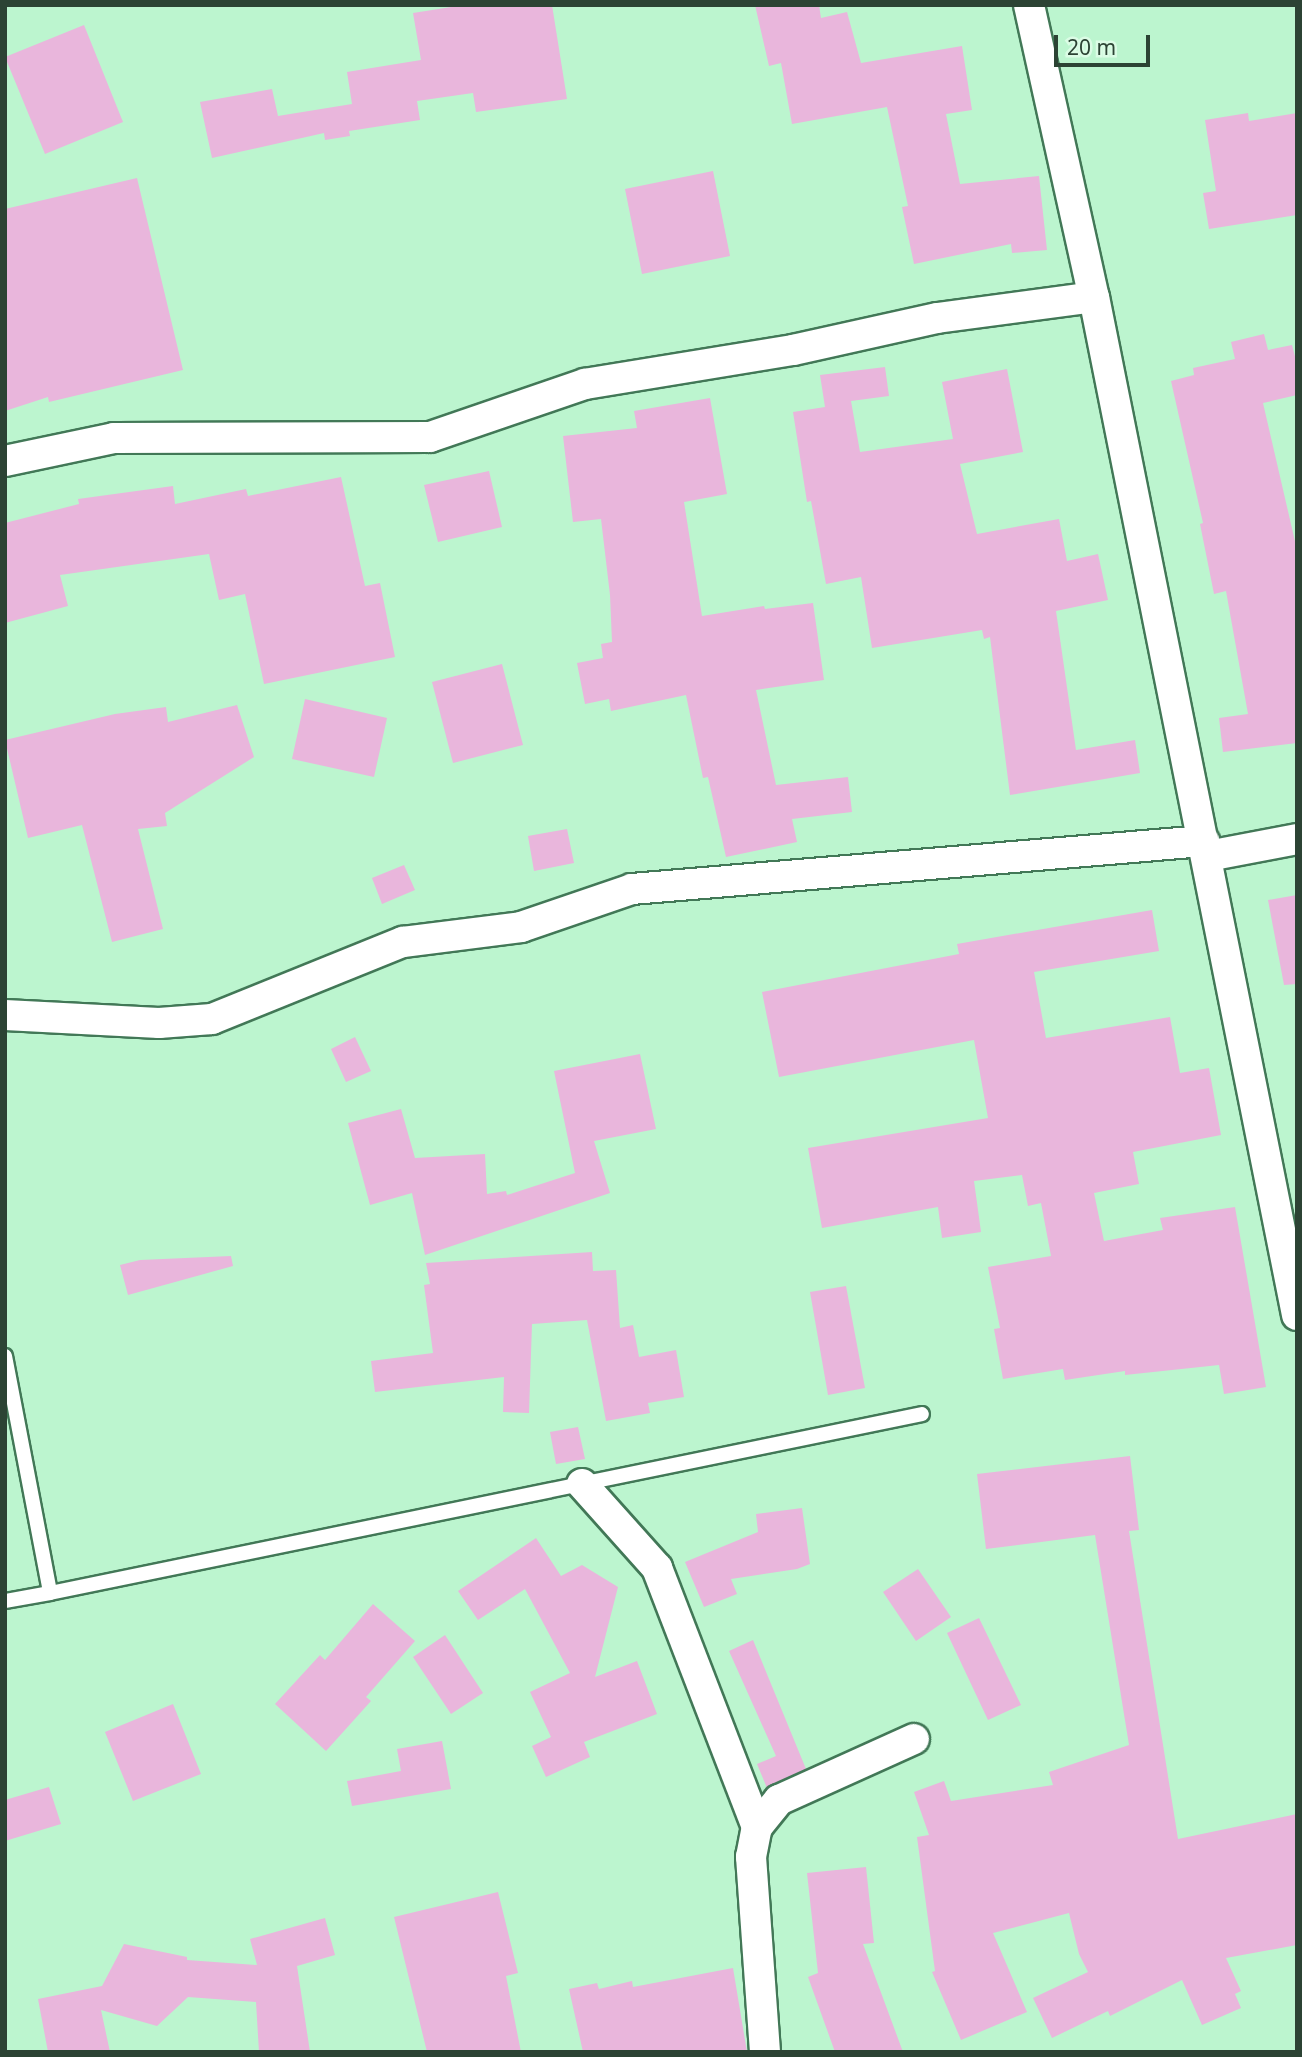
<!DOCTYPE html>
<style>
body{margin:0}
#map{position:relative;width:1302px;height:2057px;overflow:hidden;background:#bcf5cf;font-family:"Noto Sans",sans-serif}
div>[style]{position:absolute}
.building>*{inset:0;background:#e9b6dc}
.roads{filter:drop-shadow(2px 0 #427857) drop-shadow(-2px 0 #427857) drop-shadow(0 2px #427857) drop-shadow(0 -2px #427857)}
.service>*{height:14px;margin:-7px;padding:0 7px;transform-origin:7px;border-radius:7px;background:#fff}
.minor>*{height:30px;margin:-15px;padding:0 15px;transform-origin:15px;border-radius:15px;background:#fff}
span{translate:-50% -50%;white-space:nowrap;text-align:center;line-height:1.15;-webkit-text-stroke:7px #dbfce5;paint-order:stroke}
.frame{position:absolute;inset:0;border:7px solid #2c4334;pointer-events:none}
.scale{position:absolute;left:1054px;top:35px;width:96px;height:32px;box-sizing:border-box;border:4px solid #2c4334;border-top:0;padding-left:9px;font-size:21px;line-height:24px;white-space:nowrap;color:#2c4334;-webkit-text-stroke:5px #dbfce5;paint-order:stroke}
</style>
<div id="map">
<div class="building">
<div style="clip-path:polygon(464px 5px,552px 5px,567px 99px,476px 112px,473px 93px,417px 101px,420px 120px,349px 131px,350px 136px,325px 140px,324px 133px,212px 158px,200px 102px,272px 89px,278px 116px,352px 104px,347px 72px,421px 60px,413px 13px)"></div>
<div style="clip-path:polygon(755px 5px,819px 5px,821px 18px,847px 12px,861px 63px,962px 46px,972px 110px,946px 114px,960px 184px,1039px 176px,1047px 250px,1012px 253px,1011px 244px,914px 264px,902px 207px,908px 206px,887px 107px,792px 124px,781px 63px,769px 66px)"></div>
<div style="clip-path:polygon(84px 25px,123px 122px,45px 154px,5px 57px)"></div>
<div style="clip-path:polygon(1248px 113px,1249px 121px,1297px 113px,1297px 215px,1209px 229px,1203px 193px,1216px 191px,1205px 120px)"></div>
<div style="clip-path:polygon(713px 171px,730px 256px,642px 274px,625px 189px)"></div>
<div style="clip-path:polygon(137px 178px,183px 370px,49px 402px,48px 397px,5px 411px,5px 209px)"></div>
<div style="clip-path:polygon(1264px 334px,1268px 350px,1292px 345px,1297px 364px,1297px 395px,1263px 403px,1297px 550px,1297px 743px,1223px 752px,1219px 718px,1248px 714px,1226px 591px,1214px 594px,1200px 524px,1203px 523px,1171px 381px,1194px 375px,1193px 368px,1235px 359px,1231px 342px)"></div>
<div style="clip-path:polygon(885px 367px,889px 396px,851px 401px,860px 452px,953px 439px,942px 382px,1007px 369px,1023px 452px,960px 464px,977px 534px,1059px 519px,1067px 561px,1098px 554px,1108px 600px,1056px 611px,1076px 750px,1135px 740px,1140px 773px,1010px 795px,990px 637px,984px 639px,982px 630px,872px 648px,861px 577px,826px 584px,811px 501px,807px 502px,793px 412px,825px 407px,820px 375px)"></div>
<div style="clip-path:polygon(710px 398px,727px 494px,684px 502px,702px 616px,764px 606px,765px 609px,813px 603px,824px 680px,756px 690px,776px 785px,848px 777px,852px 812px,792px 819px,797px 842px,726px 857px,708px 777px,703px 778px,686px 695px,611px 711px,609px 699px,585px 704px,577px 663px,603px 658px,601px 644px,612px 642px,610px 595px,601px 519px,573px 522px,563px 436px,637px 428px,634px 411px)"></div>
<div style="clip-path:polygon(489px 471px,502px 527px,438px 542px,424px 485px)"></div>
<div style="clip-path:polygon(341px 477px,365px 586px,380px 583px,395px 657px,264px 684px,245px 594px,219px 600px,209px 554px,60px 575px,68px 606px,5px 623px,5px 523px,79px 504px,78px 499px,173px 486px,175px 504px,246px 489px,248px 496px)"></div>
<div style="clip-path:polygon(502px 664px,523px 745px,453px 763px,432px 682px)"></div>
<div style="clip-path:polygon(305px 699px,387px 718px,374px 777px,292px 759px)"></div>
<div style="clip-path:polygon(237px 705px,254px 757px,165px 813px,167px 826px,138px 829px,163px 929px,112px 942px,82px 825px,28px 838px,5px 740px,115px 714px,166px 707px,168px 722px)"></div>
<div style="clip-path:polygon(567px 829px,574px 863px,534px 871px,528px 836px)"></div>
<div style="clip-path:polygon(404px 865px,415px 890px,382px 904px,372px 878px)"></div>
<div style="clip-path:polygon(1297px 895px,1297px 984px,1284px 985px,1268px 900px)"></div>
<div style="clip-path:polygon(1152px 910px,1159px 951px,1034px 972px,1046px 1038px,1170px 1017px,1180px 1073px,1209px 1068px,1221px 1135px,1133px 1152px,1139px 1184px,1094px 1193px,1104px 1241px,1163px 1230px,1160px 1218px,1235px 1207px,1266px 1387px,1224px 1394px,1219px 1365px,1125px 1375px,1125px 1371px,1065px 1380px,1063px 1369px,1003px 1379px,994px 1329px,1000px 1328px,988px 1267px,1051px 1256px,1041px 1203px,1028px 1206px,1022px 1175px,974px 1181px,981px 1232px,942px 1238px,938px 1207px,822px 1228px,808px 1148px,988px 1118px,974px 1040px,779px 1077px,762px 992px,959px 954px,957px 944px)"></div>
<div style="clip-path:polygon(355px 1037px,371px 1071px,346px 1082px,331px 1049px)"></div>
<div style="clip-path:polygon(640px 1054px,656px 1129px,594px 1141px,610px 1193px,425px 1255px,412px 1193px,370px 1205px,348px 1123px,401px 1109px,415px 1158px,485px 1154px,487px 1194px,506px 1191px,507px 1195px,575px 1173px,554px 1071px)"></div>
<div style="clip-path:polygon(592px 1252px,593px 1271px,616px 1270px,620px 1328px,633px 1325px,639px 1357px,676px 1350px,684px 1397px,648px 1403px,650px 1413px,606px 1421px,587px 1320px,532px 1324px,529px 1413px,503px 1412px,504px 1377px,375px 1392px,371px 1361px,433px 1353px,424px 1285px,430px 1284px,426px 1263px)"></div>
<div style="clip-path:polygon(231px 1256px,233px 1266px,128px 1295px,120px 1265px,140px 1260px)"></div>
<div style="clip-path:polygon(846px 1286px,865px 1388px,828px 1395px,810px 1292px)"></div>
<div style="clip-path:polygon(578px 1427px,585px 1459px,556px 1464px,550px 1432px)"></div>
<div style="clip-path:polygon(1130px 1456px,1139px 1530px,1129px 1531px,1178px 1839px,1297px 1814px,1297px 1945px,1226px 1958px,1241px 1991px,1235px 1994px,1241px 2008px,1202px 2025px,1182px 1980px,1110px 2016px,1108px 2011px,1052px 2038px,1033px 1998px,1088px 1972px,1079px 1954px,1069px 1913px,993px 1933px,1027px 2012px,961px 2040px,932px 1972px,935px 1971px,917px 1837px,929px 1835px,914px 1792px,944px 1781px,951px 1801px,1053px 1785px,1049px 1772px,1129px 1745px,1095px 1535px,986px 1549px,977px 1474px)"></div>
<div style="clip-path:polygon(802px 1508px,810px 1564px,797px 1569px,731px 1579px,737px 1594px,704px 1607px,685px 1562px,758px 1532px,756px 1514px)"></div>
<div style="clip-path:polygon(536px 1538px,561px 1576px,582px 1565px,618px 1587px,595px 1677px,637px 1661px,657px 1714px,584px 1742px,590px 1757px,546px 1777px,532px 1746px,551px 1737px,530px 1692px,570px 1673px,525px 1589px,478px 1620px,458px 1591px)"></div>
<div style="clip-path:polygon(918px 1569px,951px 1617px,916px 1641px,883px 1592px)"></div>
<div style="clip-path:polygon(373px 1604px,415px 1641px,366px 1697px,371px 1701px,326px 1751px,275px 1704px,320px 1655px,325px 1660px)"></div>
<div style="clip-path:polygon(979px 1618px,1021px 1705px,988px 1720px,947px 1633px)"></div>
<div style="clip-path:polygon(445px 1635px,483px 1693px,451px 1714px,413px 1657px)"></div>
<div style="clip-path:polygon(753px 1640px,806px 1769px,767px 1788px,757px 1764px,776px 1756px,729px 1651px)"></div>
<div style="clip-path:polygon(173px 1704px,201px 1774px,133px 1801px,105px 1732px)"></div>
<div style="clip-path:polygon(442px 1741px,451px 1789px,352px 1806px,347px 1781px,401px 1771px,397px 1749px)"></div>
<div style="clip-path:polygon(49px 1787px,61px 1824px,5px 1841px,5px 1800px)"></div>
<div style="clip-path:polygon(866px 1867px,874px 1943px,863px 1944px,903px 2052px,835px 2052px,808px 1977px,818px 1973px,807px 1873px)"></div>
<div style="clip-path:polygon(498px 1892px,518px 1973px,506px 1976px,521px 2052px,427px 2052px,394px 1917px)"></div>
<div style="clip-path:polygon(325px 1918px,335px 1955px,297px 1966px,310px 2052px,259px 2052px,256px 2002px,188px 1997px,157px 2026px,101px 2010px,110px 2052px,48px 2052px,38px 1999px,102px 1986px,124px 1944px,187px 1957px,187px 1960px,257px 1965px,250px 1939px)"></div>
<div style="clip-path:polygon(733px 1968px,747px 2052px,583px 2052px,569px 1989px,597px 1983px,599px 1989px,632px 1981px,633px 1987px)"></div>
</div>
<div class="roads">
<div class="service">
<div style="left:5px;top:1356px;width:241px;rotate:79.2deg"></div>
<div style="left:50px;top:1593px;width:46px;rotate:169.9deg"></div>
<div style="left:50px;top:1593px;width:890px;rotate:-11.6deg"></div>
</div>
<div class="minor">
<div style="left:1029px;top:5px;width:299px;rotate:77.5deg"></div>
<div style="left:1094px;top:297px;width:1038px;rotate:78.72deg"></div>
<div style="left:5px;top:461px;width:111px;rotate:-11.9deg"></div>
<div style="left:114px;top:438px;width:316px;rotate:-0.2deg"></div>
<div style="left:430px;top:437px;width:164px;rotate:-18.9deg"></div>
<div style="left:585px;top:384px;width:211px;rotate:-9.3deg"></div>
<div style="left:793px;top:350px;width:148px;rotate:-12.5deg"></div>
<div style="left:937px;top:318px;width:158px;rotate:-7.6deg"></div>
<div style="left:1208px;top:856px;width:91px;rotate:-10.8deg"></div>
<div style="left:5px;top:1015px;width:154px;rotate:3deg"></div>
<div style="left:159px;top:1023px;width:53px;rotate:-4.3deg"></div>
<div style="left:212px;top:1019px;width:206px;rotate:-22deg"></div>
<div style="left:403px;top:942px;width:119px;rotate:-7.2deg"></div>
<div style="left:521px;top:927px;width:117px;rotate:-18.9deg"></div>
<div style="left:632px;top:889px;width:574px;rotate:-4.8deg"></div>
<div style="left:582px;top:1484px;width:113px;rotate:48.2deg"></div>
<div style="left:657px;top:1568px;width:278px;rotate:68.9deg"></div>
<div style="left:765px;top:2052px;width:196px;rotate:-94.1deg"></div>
<div style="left:751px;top:1857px;width:31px;rotate:-79deg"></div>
<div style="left:757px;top:1827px;width:35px;rotate:-51deg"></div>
<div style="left:779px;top:1800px;width:148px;rotate:-24.3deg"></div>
</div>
</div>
<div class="frame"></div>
<div class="scale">20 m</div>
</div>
